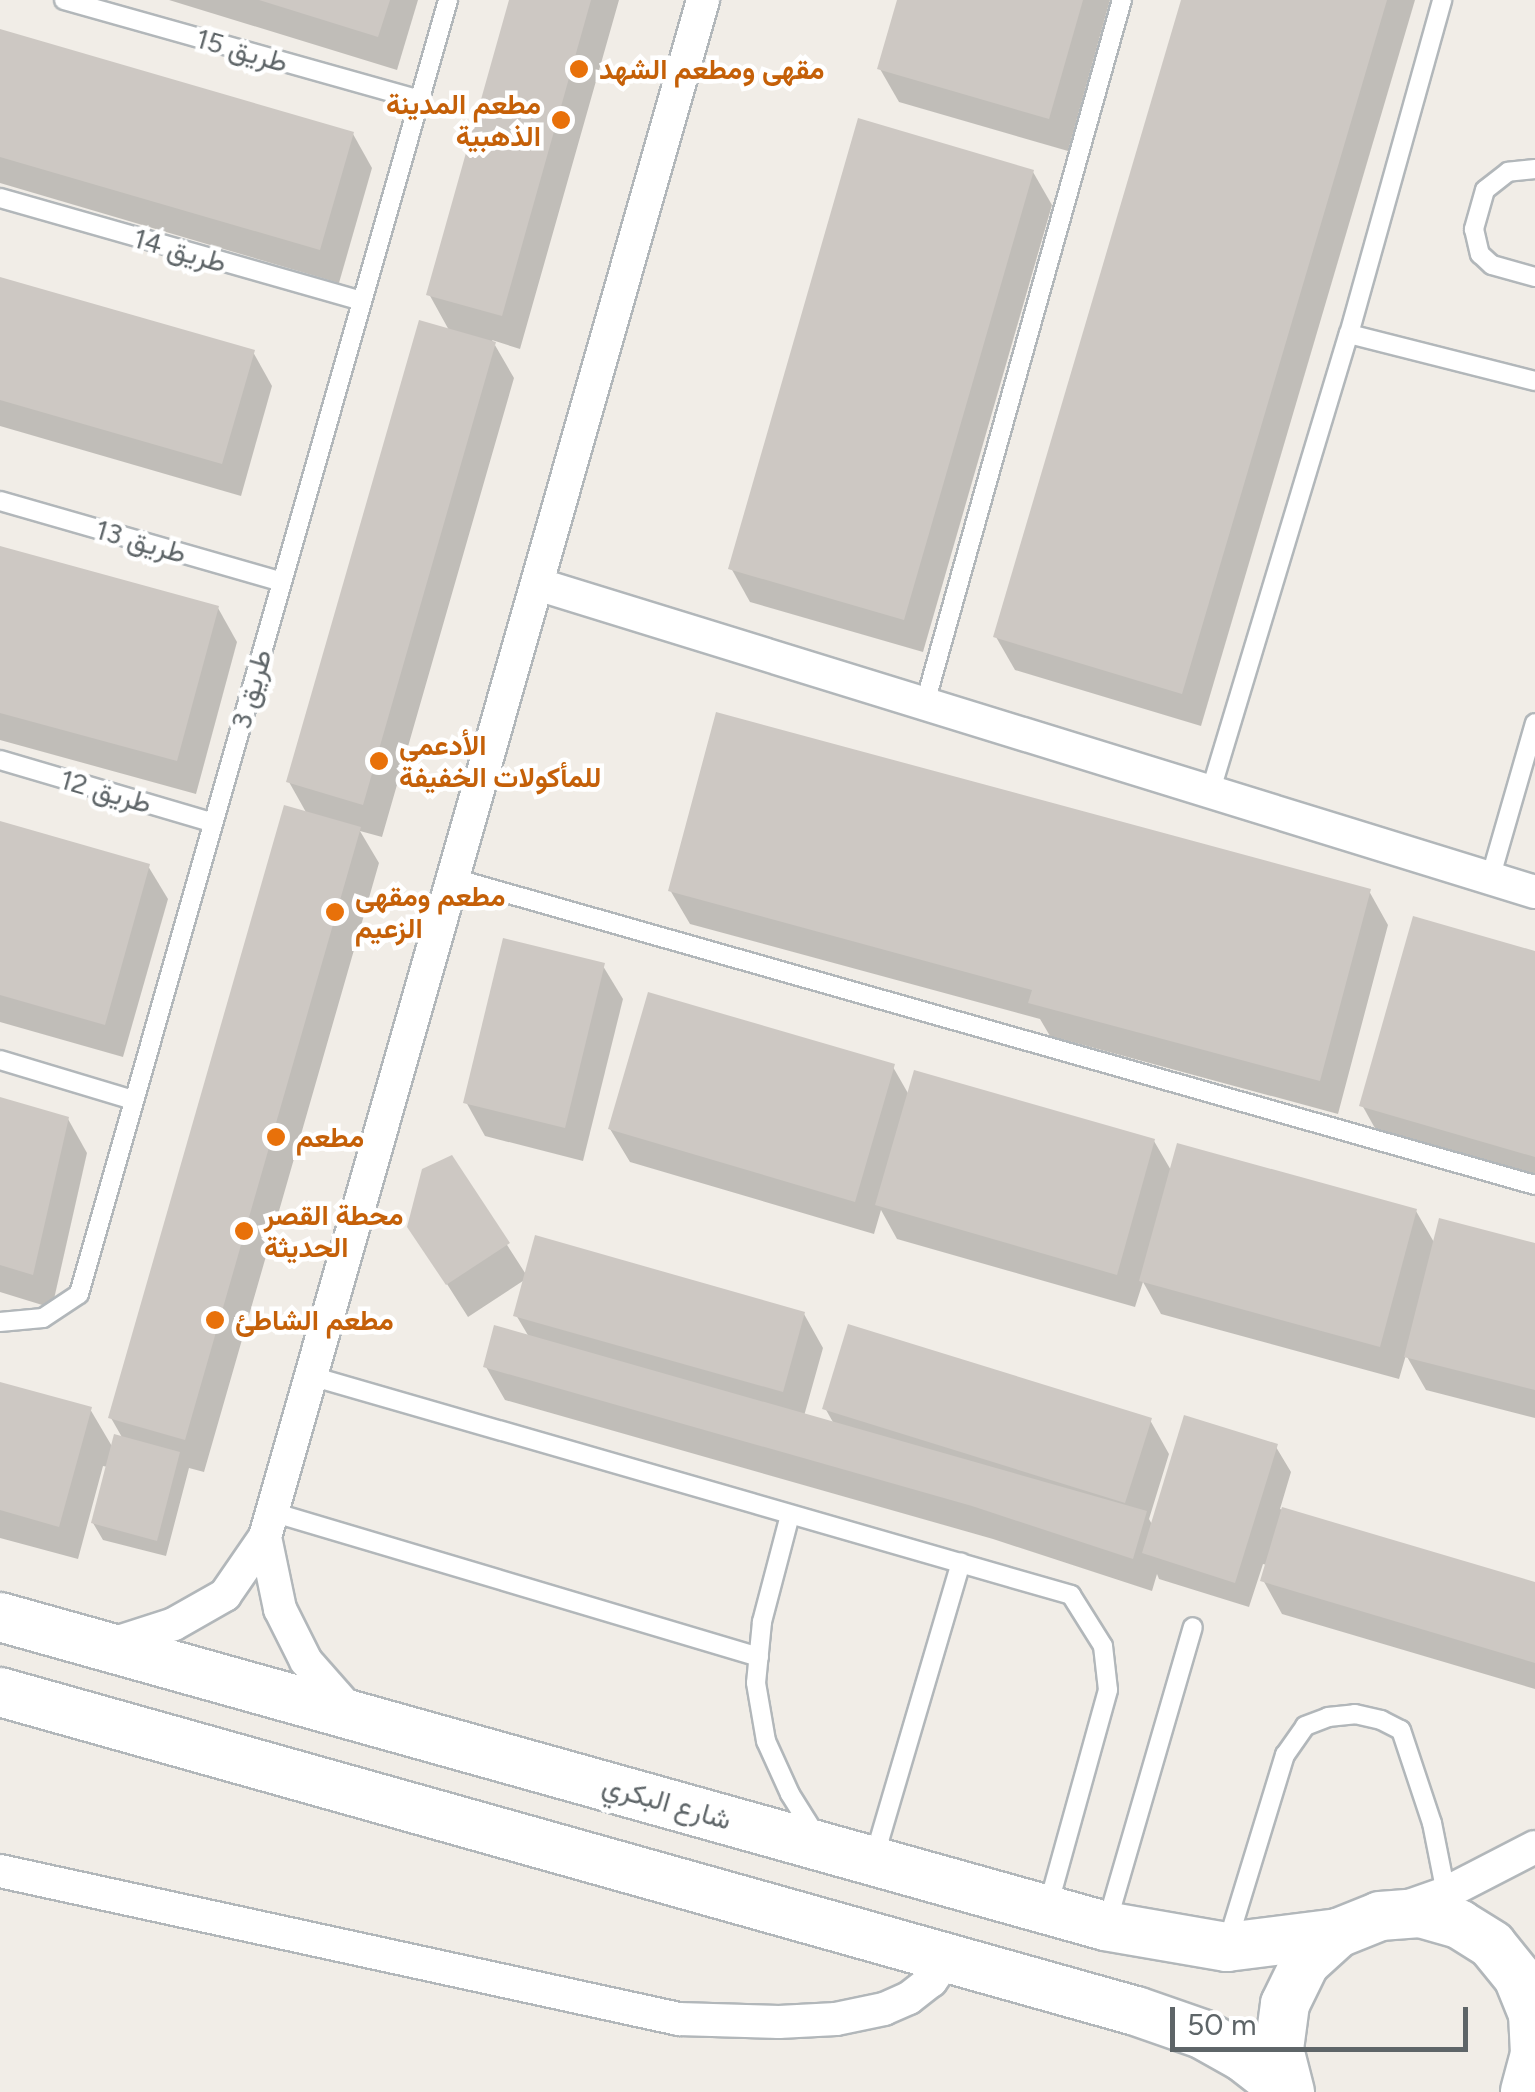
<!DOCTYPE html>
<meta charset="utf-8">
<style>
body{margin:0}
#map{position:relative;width:1535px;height:2092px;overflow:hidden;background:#f1ede7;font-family:Figtree,Vazirmatn,sans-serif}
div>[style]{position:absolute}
.shadow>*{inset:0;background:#0003}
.building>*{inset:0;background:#cdc8c3}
.roads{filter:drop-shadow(2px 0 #b2b7ba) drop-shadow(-2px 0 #b2b7ba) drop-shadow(0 2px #b2b7ba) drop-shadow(0 -2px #b2b7ba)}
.service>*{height:18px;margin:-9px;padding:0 9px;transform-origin:9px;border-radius:9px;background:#fff}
.minor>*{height:32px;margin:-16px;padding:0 16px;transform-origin:16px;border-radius:16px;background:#fff}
.secondary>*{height:48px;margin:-24px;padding:0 24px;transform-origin:24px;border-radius:24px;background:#fff}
.dots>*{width:28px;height:28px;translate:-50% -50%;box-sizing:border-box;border:5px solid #fff;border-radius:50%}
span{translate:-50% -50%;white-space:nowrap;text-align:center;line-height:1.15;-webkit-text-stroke:9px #fff;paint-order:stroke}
.street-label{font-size:28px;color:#5e6568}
.food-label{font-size:28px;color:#c56008;font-weight:700}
.left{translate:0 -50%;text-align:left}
.right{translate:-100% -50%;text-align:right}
.scale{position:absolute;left:1170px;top:2007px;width:298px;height:45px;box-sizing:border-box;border:5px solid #5e6568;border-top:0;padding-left:12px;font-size:30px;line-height:35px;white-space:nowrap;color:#5e6568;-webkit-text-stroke:8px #fff;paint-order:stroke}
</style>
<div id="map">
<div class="shadow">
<div style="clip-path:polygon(169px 0,418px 0,397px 70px)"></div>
<div style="clip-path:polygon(511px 0,619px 0,520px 349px,492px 340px,514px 378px,382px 837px,360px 831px,379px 863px,204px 1472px,189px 1468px,166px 1556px,103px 1540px,93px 1523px,108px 1467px,103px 1466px,78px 1559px,0 1538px,0 1384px,90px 1409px,113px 1448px,123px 1439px,111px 1418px,307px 814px,289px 782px,450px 332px,429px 294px)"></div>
<div style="clip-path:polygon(899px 0,1110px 0,1068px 151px,899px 102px,880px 69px)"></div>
<div style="clip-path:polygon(1184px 0,1415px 0,1201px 726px,1015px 670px,996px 637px)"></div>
<div style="clip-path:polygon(0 31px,353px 134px,372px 168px,339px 283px,0 183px)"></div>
<div style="clip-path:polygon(1033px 172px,1052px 205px,923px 652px,750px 602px,731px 568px)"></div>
<div style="clip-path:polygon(0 279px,253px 352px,272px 386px,241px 496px,0 426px)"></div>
<div style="clip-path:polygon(0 549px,218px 608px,237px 642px,196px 794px,0 740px)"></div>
<div style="clip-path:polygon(0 824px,148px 866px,168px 899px,123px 1057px,0 1022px)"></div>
<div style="clip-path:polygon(670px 890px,1369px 891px,1388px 925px,1338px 1114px,1050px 1036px,1040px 1019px,690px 924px)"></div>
<div style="clip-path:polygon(1535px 954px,1535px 1184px,1381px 1139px,1362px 1105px)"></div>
<div style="clip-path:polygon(603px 966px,623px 999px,583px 1161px,485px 1136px,466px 1102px)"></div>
<div style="clip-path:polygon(893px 1067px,909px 1095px,1154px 1141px,1172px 1172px,1416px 1211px,1435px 1244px,1535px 1245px,1535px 1418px,1426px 1390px,1406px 1355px,1399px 1379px,1161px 1314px,1143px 1282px,1135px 1307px,897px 1239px,881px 1210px,874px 1234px,630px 1162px,610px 1129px)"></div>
<div style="clip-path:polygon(0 1099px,68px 1119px,87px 1153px,52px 1308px,0 1292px)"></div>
<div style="clip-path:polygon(451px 1158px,527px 1276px,804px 1314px,823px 1348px,804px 1416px,834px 1424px,825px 1408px,1150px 1420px,1169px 1454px,1149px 1519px,1153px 1526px,1276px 1447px,1291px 1472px,1280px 1509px,1535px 1584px,1535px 1689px,1282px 1614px,1263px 1580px,1267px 1565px,1263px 1564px,1249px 1607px,1159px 1579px,1157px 1574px,1152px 1591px,993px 1539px,505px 1400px,486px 1367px,529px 1337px,516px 1315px,526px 1279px,468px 1317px,410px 1226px)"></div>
</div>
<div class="building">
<div style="clip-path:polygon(259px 0,390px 0,378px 37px)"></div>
<div style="clip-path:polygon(509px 0,591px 0,502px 316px,426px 295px)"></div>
<div style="clip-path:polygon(897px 0,1083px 0,1049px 119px,877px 69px)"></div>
<div style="clip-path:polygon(1181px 0,1387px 0,1182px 694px,993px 637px)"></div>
<div style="clip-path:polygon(0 29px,354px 132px,320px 250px,0 157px)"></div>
<div style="clip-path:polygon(858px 118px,1034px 170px,904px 620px,728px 569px)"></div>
<div style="clip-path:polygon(0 277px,255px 350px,222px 464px,0 400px)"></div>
<div style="clip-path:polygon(419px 320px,496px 342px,363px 805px,286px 782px)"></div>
<div style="clip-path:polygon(0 546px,219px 606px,177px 761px,0 713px)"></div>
<div style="clip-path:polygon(716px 712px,1371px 889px,1320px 1081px,1028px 1003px,1032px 990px,668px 891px)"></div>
<div style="clip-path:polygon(284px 805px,361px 827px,185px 1440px,108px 1418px)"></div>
<div style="clip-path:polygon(0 821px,150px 864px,105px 1025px,0 995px)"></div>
<div style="clip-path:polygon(1413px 916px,1535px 951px,1535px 1157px,1359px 1106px)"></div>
<div style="clip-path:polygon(503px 938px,605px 963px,565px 1128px,463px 1103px)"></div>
<div style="clip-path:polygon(648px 992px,895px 1064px,855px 1202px,608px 1129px)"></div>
<div style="clip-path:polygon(914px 1070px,1155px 1139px,1117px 1275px,875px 1205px)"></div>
<div style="clip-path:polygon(0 1097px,69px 1117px,33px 1275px,0 1265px)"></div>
<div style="clip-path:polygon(1177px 1143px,1417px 1209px,1380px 1347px,1139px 1281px)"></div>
<div style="clip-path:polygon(452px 1155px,510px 1243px,446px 1285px,407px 1227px,422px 1169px)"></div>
<div style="clip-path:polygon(1439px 1218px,1535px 1243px,1535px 1390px,1404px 1357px)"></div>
<div style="clip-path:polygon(535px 1235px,805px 1312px,783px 1392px,513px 1316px)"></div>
<div style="clip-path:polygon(848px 1324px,1152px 1418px,1125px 1503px,822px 1409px)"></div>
<div style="clip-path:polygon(494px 1325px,1147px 1511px,1133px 1559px,972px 1506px,483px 1367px)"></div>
<div style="clip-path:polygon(0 1382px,92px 1407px,59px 1527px,0 1510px)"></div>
<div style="clip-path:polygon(1184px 1415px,1278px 1444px,1235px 1583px,1142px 1553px)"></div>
<div style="clip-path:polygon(114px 1434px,180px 1452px,157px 1541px,91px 1523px)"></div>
<div style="clip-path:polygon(1282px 1507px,1535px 1582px,1535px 1663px,1260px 1581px)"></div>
</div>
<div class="roads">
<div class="service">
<div style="left:64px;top:0;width:369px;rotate:15.7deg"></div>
<div style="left:1535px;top:169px;width:27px;rotate:174deg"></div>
<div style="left:1508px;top:172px;width:29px;rotate:142deg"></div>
<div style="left:1485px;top:190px;width:41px;rotate:105.8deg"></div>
<div style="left:1474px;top:229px;width:26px;rotate:77deg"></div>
<div style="left:1480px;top:254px;width:16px;rotate:43deg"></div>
<div style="left:1492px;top:265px;width:45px;rotate:15.6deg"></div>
<div style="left:0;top:198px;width:375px;rotate:15.9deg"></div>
<div style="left:1349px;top:334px;width:192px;rotate:14.2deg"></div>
<div style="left:0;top:501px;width:293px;rotate:16deg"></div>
<div style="left:925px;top:703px;width:730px;rotate:-74.35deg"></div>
<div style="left:0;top:760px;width:220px;rotate:16.4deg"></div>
<div style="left:1210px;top:793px;width:480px;rotate:-73.2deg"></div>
<div style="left:1349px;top:334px;width:347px;rotate:-74.4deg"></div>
<div style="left:453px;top:878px;width:1125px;rotate:15.84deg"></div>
<div style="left:1490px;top:879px;width:162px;rotate:-73.9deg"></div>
<div style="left:0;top:1060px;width:139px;rotate:16.7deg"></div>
<div style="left:0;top:1322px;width:43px;rotate:-5.3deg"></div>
<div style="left:43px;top:1318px;width:43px;rotate:-33.7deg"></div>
<div style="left:79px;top:1294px;width:1346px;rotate:-74.08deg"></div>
<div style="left:311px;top:1376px;width:791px;rotate:16.07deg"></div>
<div style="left:1071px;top:1595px;width:60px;rotate:57.9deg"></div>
<div style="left:1103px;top:1646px;width:44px;rotate:83.5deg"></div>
<div style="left:1108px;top:1690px;width:228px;rotate:105.5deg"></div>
<div style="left:272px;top:1512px;width:508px;rotate:16.58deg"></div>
<div style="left:790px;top:1515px;width:111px;rotate:104.7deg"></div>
<div style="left:762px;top:1622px;width:61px;rotate:95.6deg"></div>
<div style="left:756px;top:1683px;width:59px;rotate:80.2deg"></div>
<div style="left:766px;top:1741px;width:58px;rotate:65.6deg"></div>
<div style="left:790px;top:1794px;width:51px;rotate:57.9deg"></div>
<div style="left:874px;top:1858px;width:308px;rotate:-73.6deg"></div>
<div style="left:1106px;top:1926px;width:311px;rotate:-73.8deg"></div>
<div style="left:1228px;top:1941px;width:195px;rotate:-73deg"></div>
<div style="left:1285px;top:1755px;width:35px;rotate:-55deg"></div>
<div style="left:1305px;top:1726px;width:25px;rotate:-21deg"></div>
<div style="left:1328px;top:1717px;width:27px;rotate:-6deg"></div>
<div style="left:1355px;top:1714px;width:27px;rotate:13deg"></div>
<div style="left:1381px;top:1720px;width:22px;rotate:27deg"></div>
<div style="left:1401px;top:1730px;width:98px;rotate:71.6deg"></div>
<div style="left:1432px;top:1823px;width:71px;rotate:78.7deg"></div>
</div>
<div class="minor">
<div style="left:537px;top:584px;width:1044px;rotate:17.15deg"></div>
<div style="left:265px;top:1537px;width:74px;rotate:78.2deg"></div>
<div style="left:280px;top:1609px;width:58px;rotate:63.4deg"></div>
<div style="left:306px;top:1661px;width:68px;rotate:48.6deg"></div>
<div style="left:106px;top:1646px;width:71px;rotate:-17.9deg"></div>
<div style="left:174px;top:1624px;width:59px;rotate:-29.6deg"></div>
<div style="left:225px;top:1595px;width:70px;rotate:-55.4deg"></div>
<div style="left:265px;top:1537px;width:1598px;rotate:-74.09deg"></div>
<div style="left:0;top:1871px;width:695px;rotate:12.3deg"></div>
<div style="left:679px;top:2019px;width:100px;rotate:1.7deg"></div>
<div style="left:779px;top:2022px;width:57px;rotate:-3deg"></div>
<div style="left:836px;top:2019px;width:49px;rotate:-11.8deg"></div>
<div style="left:884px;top:2009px;width:27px;rotate:-24deg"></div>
<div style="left:909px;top:1998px;width:28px;rotate:-38deg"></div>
<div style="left:931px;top:1981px;width:28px;rotate:-55deg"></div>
<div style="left:1403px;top:1908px;width:46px;rotate:-19.2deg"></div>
<div style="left:1446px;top:1893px;width:100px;rotate:-27.3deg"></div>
</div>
<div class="secondary">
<div style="left:0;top:1617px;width:1147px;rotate:15.62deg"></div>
<div style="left:1105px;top:1926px;width:124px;rotate:9.8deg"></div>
<div style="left:1227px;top:1947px;width:112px;rotate:-7.2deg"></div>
<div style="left:0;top:1692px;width:1180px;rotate:15.69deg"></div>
<div style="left:1136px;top:2011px;width:70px;rotate:19.2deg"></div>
<div style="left:1202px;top:2034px;width:47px;rotate:29.3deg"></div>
<div style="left:1243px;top:2057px;width:57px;rotate:37.9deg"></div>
<div style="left:1290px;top:2092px;width:44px;rotate:-104.3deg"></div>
<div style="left:1279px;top:2049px;width:45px;rotate:-82.4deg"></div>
<div style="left:1285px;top:2004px;width:46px;rotate:-64deg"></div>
<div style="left:1305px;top:1963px;width:45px;rotate:-42.3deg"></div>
<div style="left:1338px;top:1933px;width:45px;rotate:-22deg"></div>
<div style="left:1380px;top:1916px;width:40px;rotate:-4.3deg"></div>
<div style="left:1420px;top:1913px;width:41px;rotate:15.8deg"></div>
<div style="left:1459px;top:1924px;width:39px;rotate:32deg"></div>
<div style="left:1492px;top:1945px;width:41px;rotate:50.9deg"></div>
<div style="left:1518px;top:1977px;width:40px;rotate:68deg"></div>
<div style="left:1533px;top:2014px;width:40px;rotate:87.1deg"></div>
<div style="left:1535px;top:2054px;width:39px;rotate:105deg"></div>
</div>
</div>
<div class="dots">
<div style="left:579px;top:69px;background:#e8710a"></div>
<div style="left:561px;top:120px;background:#e8710a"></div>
<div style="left:379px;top:761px;background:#e8710a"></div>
<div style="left:335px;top:912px;background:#e8710a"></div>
<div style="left:276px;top:1137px;background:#e8710a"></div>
<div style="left:244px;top:1231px;background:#e8710a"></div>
<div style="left:215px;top:1320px;background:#e8710a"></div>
</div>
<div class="street-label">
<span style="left:242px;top:50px;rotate:16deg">طريق 15</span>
<span style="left:180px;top:250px;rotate:16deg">طريق 14</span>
<span style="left:141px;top:541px;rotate:16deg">طريق 13</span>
<span style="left:251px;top:689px;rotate:-74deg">طريق 3</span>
<span style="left:106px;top:791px;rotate:16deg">طريق 12</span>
<span style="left:667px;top:1802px;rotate:16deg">شارع البكري</span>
</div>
<div class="food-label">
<span class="left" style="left:599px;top:69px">مقهى ومطعم الشهد</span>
<span class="right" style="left:541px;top:120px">مطعم المدينة<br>الذهبية</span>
<span class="left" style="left:399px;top:761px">الأدعمي<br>للمأكولات الخفيفة</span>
<span class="left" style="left:355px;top:912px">مطعم ومقهى<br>الزعيم</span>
<span class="left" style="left:296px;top:1137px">مطعم</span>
<span class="left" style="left:264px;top:1231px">محطة القصر<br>الحديثة</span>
<span class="left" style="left:235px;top:1320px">مطعم الشاطئ</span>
</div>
<div class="scale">50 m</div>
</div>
